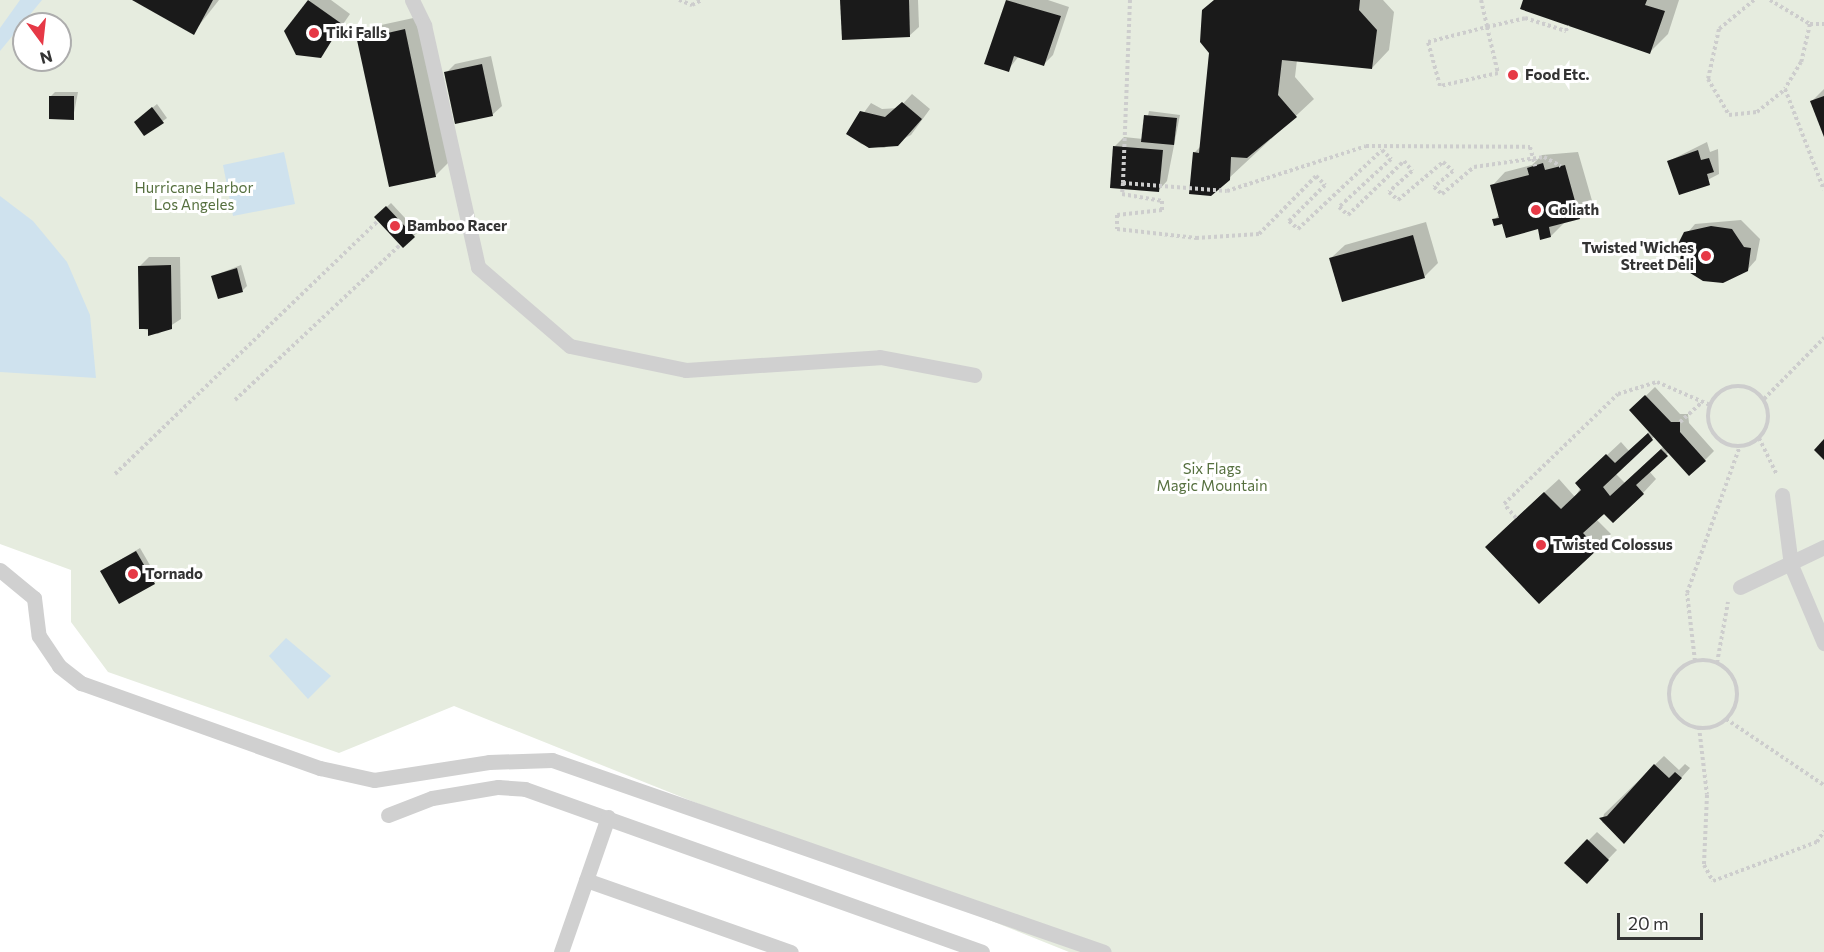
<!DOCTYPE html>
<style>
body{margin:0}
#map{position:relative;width:1824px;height:952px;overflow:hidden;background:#fff;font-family:Commissioner,sans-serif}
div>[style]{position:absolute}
.green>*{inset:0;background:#e6ecdf}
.water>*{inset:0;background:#cfe2ee}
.shadow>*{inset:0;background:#0003}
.building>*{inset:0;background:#1a1a1a}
.path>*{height:4px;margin-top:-2px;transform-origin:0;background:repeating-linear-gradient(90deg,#cdcdcd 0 3px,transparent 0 6px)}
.path>.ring{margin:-2px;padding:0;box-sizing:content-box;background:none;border:4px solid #cdcdcd;border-radius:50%}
.lane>*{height:15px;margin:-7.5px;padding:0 7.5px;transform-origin:7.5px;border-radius:7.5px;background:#d0d0d0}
.path-bridge>*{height:4px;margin-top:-2px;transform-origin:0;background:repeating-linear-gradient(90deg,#cdcdcd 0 3px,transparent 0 6px)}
.dots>*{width:16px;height:16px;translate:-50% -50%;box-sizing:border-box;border:3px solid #fff;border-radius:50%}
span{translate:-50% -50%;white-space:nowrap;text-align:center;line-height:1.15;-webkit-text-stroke:6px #fff;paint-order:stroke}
.poi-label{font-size:15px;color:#333;font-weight:700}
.left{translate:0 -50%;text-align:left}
.right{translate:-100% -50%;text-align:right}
.park-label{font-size:15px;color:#56703f}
.north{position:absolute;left:12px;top:12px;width:60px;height:60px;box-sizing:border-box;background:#fff;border:2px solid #adadad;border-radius:50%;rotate:165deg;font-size:16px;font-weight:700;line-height:24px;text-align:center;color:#333}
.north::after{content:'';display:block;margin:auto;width:21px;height:27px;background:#e63946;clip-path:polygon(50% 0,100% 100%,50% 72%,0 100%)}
.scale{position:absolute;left:1617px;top:913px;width:86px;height:27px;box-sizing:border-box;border:3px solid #333;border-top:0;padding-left:8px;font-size:18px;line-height:21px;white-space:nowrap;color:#333;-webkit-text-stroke:4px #fff;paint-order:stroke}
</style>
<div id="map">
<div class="green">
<div style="clip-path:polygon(evenodd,0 0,1824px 0,1824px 952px,1069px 952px,454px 706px,339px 753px,108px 672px,71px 622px,71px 570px,0 544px,0 0,24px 24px,60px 24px,60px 60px,24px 60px,24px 24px)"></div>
</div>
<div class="water">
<div style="clip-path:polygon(20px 0,42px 0,0 51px,0 28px)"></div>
<div style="clip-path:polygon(284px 152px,295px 204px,233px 216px,223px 165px)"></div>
<div style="clip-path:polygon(0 196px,33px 221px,67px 262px,90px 315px,96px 378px,0 372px)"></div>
<div style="clip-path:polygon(286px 638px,331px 676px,308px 699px,269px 656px)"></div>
</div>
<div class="shadow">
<div style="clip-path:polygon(137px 0,219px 0,193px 33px)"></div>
<div style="clip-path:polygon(310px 0,331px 0,350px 14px,321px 56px,285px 32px)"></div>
<div style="clip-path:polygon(842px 0,918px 0,919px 27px,909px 36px)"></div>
<div style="clip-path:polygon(1007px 0,1048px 0,1069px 7px,1053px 55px,1044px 64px,1019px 56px,1008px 70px,986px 63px)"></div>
<div style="clip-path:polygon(1214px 0,1383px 0,1394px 12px,1389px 50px,1372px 68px,1297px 60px,1295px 77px,1314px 99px,1229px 178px,1194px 153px,1201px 146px)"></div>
<div style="clip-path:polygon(1525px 0,1679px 0,1668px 34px,1650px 52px)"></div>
<div style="clip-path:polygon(418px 17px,449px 162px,435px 176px,359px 40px,372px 27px)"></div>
<div style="clip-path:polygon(491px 56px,502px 106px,492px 115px,446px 73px,455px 64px)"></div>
<div style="clip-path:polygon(1824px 89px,1824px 133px,1811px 102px)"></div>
<div style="clip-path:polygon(55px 92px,78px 92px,73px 118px,51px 96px)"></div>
<div style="clip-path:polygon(912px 94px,930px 109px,911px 135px,884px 148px,861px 144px,848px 134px,871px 103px,882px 109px,899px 108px)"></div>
<div style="clip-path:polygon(157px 104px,167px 118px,145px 134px,140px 118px)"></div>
<div style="clip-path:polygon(1149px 111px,1180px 115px,1167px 181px,1158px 191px,1115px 146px,1124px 137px,1143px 139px)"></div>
<div style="clip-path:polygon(1707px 142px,1710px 152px,1718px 149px,1719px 174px,1680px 194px,1669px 161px)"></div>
<div style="clip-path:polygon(1578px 152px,1593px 204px,1579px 218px,1565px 222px,1551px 236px,1539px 228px,1494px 220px,1499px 215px,1492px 186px,1505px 172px,1532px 165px,1542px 155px)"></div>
<div style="clip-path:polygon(391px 203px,418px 232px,403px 246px,376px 217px)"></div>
<div style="clip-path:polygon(1741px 220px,1760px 239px,1756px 260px,1747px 270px,1681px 265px,1679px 243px,1695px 224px)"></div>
<div style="clip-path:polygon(1426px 222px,1438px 263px,1424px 277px,1331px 258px,1345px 245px)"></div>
<div style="clip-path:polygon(149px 257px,180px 257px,181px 319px,158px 334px,141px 328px,140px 266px)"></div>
<div style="clip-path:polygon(241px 265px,247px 286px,243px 290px,213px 276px)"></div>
<div style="clip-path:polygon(evenodd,1655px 387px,1680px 414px,1688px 414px,1689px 423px,1714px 451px,1705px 460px,1669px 452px,1649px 471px,1656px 479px,1643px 493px,1596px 519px,1611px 534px,1539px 602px,1500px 533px,1559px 479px,1575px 497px,1591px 470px,1621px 442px,1629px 451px,1650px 431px,1631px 410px,1655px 387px,1655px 436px,1664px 446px,1625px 483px,1615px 473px,1655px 436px)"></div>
<div style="clip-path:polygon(140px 548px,158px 579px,154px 583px,102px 571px)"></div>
<div style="clip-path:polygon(1664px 756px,1679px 770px,1685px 764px,1690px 768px,1624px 842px,1602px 822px,1604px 814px)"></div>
<div style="clip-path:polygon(1597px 832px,1617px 850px,1595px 873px,1566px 863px)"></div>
</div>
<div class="building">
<div style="clip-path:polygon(132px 0,213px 0,194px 35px)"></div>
<div style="clip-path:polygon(308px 0,342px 24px,321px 58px,296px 55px,284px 31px)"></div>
<div style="clip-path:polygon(840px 0,909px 0,910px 37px,842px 40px)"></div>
<div style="clip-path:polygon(1006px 0,1061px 16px,1044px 66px,1014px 56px,1009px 72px,984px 64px)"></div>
<div style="clip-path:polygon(1214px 0,1360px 0,1359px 10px,1377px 30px,1372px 69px,1282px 60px,1278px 95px,1297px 117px,1247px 158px,1231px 157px,1230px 180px,1211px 196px,1189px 194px,1193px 152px,1199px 153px,1209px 53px,1200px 42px,1202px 10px)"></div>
<div style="clip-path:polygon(1523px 0,1647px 0,1645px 5px,1665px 11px,1650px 54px,1520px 9px)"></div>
<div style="clip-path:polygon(405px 29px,436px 177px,389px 187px,357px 40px)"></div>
<div style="clip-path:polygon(482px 64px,493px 116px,455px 124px,444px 72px)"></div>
<div style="clip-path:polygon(49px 96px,74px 96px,74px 120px,49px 119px)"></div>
<div style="clip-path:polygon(1824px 96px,1824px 137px,1810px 101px)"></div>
<div style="clip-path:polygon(902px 102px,922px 119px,898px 146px,869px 148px,846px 134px,860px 111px,885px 117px)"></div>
<div style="clip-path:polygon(152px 107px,164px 123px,144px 136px,134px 122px)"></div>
<div style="clip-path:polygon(1144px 115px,1177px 118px,1174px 145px,1141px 142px)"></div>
<div style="clip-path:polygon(1113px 146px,1163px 150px,1159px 192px,1110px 188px)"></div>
<div style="clip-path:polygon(1698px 150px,1701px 160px,1709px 158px,1714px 172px,1707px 174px,1710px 185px,1679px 195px,1667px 161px)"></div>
<div style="clip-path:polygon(1543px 163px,1545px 170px,1565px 165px,1580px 219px,1549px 227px,1551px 237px,1540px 240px,1538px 229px,1506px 238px,1502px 224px,1494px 226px,1492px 219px,1499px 218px,1490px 185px,1529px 175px,1527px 168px)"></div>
<div style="clip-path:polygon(386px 206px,415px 237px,403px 248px,374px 217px)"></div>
<div style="clip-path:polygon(1711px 226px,1732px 229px,1744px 247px,1751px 248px,1748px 271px,1723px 283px,1703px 281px,1679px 266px,1682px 249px,1676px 248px,1684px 232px)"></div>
<div style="clip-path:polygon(1413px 235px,1425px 278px,1342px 302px,1329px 258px)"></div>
<div style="clip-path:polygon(171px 265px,172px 329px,148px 336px,148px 329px,139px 329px,138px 266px)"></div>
<div style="clip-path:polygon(237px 268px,243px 292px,218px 299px,211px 276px)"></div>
<div style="clip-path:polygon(1645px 395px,1671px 422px,1680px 422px,1680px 432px,1706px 461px,1689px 476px,1629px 410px)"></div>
<div style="clip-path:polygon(1648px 433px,1653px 440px,1603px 487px,1610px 496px,1661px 449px,1668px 456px,1636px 485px,1644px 494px,1613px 523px,1604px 514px,1583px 533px,1598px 549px,1539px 604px,1485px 547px,1544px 492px,1561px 509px,1581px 490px,1575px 483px,1606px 454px,1615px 463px)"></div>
<div style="clip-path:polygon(1824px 439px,1824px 460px,1814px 450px)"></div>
<div style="clip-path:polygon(136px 551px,155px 584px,119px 604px,100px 571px)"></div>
<div style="clip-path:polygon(1654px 764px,1669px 778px,1675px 772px,1682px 778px,1624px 844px,1599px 818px,1607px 816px)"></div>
<div style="clip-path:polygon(1587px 839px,1609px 860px,1587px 884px,1564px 863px)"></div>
</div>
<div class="path">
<div style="left:679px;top:0;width:14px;rotate:21deg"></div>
<div style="left:692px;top:5px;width:11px;rotate:-27deg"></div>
<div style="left:1130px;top:0;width:183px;rotate:92.2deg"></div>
<div style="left:1123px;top:183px;width:104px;rotate:4.4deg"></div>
<div style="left:1227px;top:191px;width:146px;rotate:-17.9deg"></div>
<div style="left:1366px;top:146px;width:164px;rotate:0.3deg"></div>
<div style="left:1481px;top:0;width:28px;rotate:77deg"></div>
<div style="left:1487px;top:27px;width:47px;rotate:76.6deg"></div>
<div style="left:1498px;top:73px;width:59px;rotate:167.4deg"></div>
<div style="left:1440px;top:86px;width:46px;rotate:-105.3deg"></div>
<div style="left:1428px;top:42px;width:61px;rotate:-14.3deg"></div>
<div style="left:1487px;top:27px;width:39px;rotate:-13deg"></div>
<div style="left:1525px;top:18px;width:43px;rotate:17.6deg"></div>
<div style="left:1566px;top:31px;width:6px;rotate:-72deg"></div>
<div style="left:1754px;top:0;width:45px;rotate:140.4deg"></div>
<div style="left:1719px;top:29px;width:51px;rotate:102.4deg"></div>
<div style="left:1708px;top:79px;width:42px;rotate:59.7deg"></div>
<div style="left:1729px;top:115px;width:28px;rotate:-6deg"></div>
<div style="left:1757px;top:112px;width:36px;rotate:-39deg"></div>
<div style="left:1770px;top:0;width:47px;rotate:31deg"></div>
<div style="left:1810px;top:24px;width:39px;rotate:103deg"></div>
<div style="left:1801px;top:62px;width:31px;rotate:121deg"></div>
<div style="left:1785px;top:89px;width:108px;rotate:68.9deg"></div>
<div style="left:1810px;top:24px;width:14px"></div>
<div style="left:1123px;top:183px;width:11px;rotate:95deg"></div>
<div style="left:1122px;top:194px;width:41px;rotate:9.9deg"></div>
<div style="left:1162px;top:201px;width:9px;rotate:90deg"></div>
<div style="left:1162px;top:210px;width:45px;rotate:173.7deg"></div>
<div style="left:1117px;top:215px;width:14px;rotate:90deg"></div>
<div style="left:1117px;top:229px;width:80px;rotate:6.5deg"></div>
<div style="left:1196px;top:238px;width:63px;rotate:-3.6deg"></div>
<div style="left:1259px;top:234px;width:81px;rotate:-45.5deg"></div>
<div style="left:1316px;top:176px;width:13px;rotate:45deg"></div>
<div style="left:1325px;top:185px;width:51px;rotate:135deg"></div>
<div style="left:1289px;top:221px;width:12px;rotate:42deg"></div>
<div style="left:1298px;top:229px;width:115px;rotate:-43.2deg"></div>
<div style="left:1382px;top:150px;width:13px;rotate:45deg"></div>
<div style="left:1391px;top:159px;width:71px;rotate:137.3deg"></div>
<div style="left:1339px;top:207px;width:12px;rotate:42deg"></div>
<div style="left:1348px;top:215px;width:78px;rotate:-44deg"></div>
<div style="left:1404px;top:161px;width:13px;rotate:51deg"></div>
<div style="left:1412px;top:171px;width:31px;rotate:138deg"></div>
<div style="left:1389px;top:192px;width:12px;rotate:42deg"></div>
<div style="left:1398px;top:200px;width:59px;rotate:-40.2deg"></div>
<div style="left:1443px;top:162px;width:13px;rotate:42deg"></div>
<div style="left:1453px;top:171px;width:25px;rotate:140deg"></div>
<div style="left:1434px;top:187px;width:11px;rotate:41deg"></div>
<div style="left:1442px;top:194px;width:42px;rotate:-40.2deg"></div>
<div style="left:1474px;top:167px;width:71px;rotate:-8.1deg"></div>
<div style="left:1544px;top:157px;width:19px;rotate:28deg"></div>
<div class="ring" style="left:1708px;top:386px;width:56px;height:56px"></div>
<div style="left:1764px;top:399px;width:86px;rotate:-45.5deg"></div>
<div style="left:235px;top:400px;width:226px;rotate:-43.2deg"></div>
<div style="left:1680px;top:422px;width:30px;rotate:-42deg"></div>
<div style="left:1759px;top:438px;width:41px;rotate:64.1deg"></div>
<div style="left:115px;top:474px;width:365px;rotate:-43.9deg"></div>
<div style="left:1516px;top:518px;width:18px;rotate:-131deg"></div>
<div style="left:1504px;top:504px;width:158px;rotate:-44deg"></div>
<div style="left:1618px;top:394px;width:41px;rotate:-17.1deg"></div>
<div style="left:1657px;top:382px;width:58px;rotate:23.5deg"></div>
<div class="ring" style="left:1669px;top:660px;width:64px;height:64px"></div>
<div style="left:1695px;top:661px;width:68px;rotate:-96.7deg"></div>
<div style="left:1687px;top:593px;width:156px;rotate:-70.2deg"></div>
<div style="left:1717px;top:663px;width:62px;rotate:-79.8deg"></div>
<div style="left:1726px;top:719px;width:118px;rotate:34deg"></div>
<div style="left:1699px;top:727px;width:68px;rotate:83.3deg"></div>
<div style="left:1707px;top:795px;width:70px;rotate:92.5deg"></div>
<div style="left:1704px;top:865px;width:18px;rotate:61deg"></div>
<div style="left:1713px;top:881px;width:111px;rotate:-20.6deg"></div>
<div style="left:1817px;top:842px;width:13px;rotate:-58deg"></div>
</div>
<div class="lane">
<div style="left:412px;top:0;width:28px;rotate:64deg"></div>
<div style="left:424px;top:25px;width:248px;rotate:77.4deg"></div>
<div style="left:478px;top:267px;width:121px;rotate:40.7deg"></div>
<div style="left:570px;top:346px;width:118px;rotate:11.7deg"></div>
<div style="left:686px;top:370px;width:194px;rotate:-3.8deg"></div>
<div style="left:880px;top:357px;width:96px;rotate:10.8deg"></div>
<div style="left:1782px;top:495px;width:71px;rotate:82.7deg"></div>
<div style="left:1791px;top:565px;width:85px;rotate:67.1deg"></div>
<div style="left:0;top:570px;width:44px;rotate:39.5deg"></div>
<div style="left:34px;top:598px;width:38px;rotate:83deg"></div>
<div style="left:39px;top:636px;width:36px;rotate:56deg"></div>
<div style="left:59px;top:666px;width:28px;rotate:38deg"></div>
<div style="left:81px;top:683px;width:254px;rotate:19.6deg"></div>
<div style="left:320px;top:768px;width:55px;rotate:12.5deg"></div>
<div style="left:374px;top:780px;width:116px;rotate:-8.9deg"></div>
<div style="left:489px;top:762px;width:63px;rotate:-1.8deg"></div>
<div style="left:552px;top:760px;width:584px;rotate:19.18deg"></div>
<div style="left:1740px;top:587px;width:93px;rotate:-25.5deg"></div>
<div style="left:388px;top:815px;width:47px;rotate:-21.1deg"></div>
<div style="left:432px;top:798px;width:67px;rotate:-9.5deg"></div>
<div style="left:498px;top:787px;width:27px;rotate:4deg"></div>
<div style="left:525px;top:789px;width:485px;rotate:19.6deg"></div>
<div style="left:586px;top:880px;width:217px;rotate:19.4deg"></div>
<div style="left:561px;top:952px;width:143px;rotate:-70.8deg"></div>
</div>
<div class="path-bridge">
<div style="left:1530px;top:147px;width:20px;rotate:75deg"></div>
</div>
<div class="dots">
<div style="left:314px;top:33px;background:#e63946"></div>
<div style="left:1513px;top:75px;background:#e63946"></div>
<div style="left:1536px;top:210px;background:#e63946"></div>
<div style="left:395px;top:226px;background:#e63946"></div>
<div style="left:1706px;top:256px;background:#e63946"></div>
<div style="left:1541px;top:545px;background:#e63946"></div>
<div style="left:133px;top:574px;background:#e63946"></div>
</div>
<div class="poi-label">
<span class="left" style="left:326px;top:33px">Tiki Falls</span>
<span class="left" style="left:1525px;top:75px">Food Etc.</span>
<span class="left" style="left:1548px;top:210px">Goliath</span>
<span class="left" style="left:407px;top:226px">Bamboo Racer</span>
<span class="right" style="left:1694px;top:256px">Twisted 'Wiches<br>Street Deli</span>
<span class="left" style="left:1553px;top:545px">Twisted Colossus</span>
<span class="left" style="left:145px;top:574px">Tornado</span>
</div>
<div class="park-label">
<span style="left:194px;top:196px">Hurricane Harbor<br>Los Angeles</span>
<span style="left:1212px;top:477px">Six Flags<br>Magic Mountain</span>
</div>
<div class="north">N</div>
<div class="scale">20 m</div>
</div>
